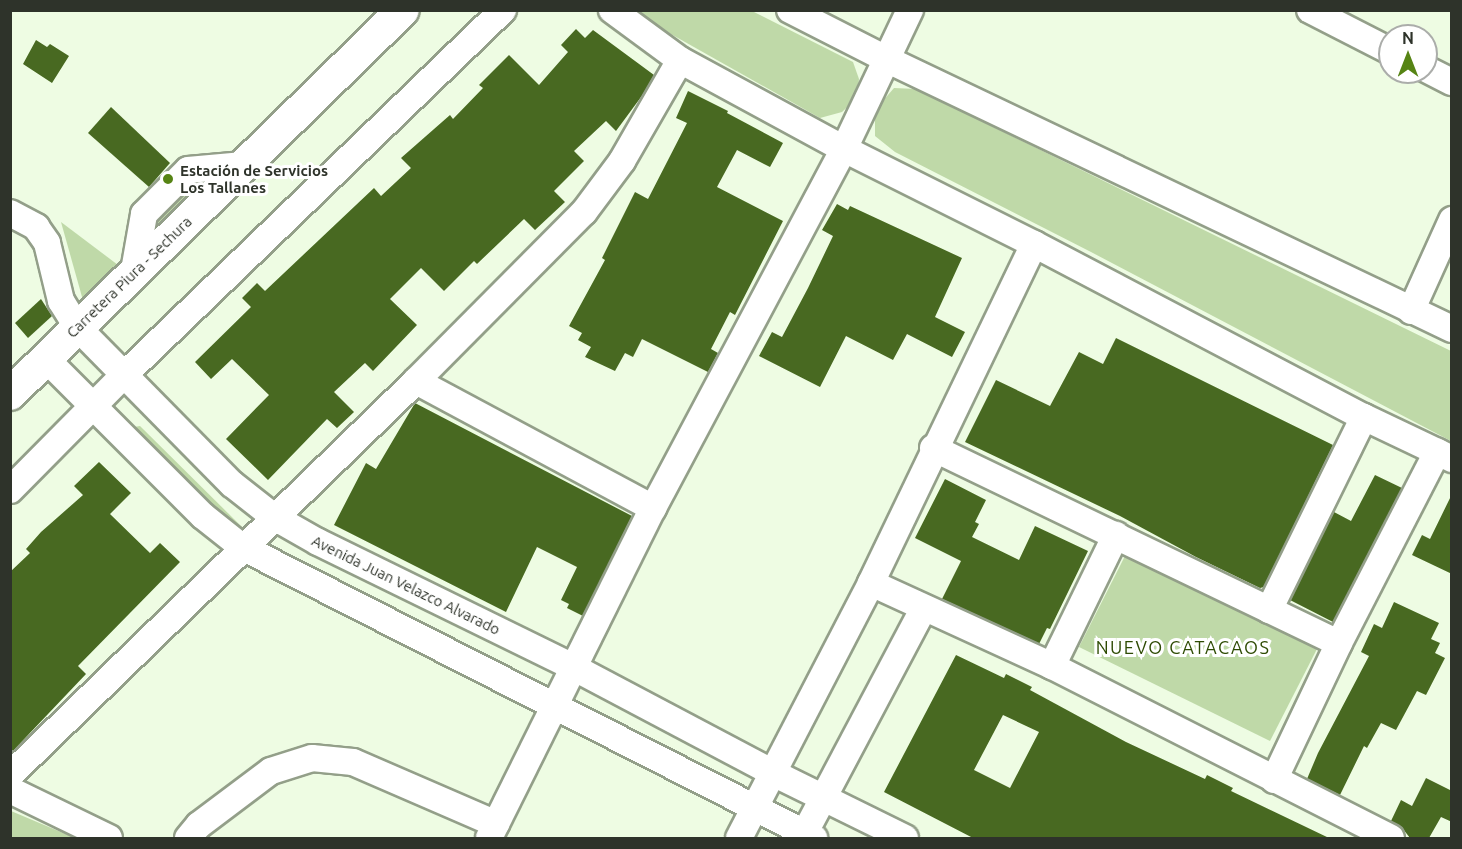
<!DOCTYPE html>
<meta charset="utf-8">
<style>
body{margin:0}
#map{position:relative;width:1462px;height:849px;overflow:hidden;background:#eefce3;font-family:Ubuntu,sans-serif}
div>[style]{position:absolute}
.green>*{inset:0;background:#bfd9a8}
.building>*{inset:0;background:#486921}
.roads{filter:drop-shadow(2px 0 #939f89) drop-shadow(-2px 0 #939f89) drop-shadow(0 2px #939f89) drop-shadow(0 -2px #939f89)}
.minor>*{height:26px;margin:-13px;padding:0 13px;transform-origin:13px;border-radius:13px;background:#fff}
.major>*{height:32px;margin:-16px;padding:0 16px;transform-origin:16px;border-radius:16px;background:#fff}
.dots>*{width:16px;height:16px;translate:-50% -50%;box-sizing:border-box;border:3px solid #fff;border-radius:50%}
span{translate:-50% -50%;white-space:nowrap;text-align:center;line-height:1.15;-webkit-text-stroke:6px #fff;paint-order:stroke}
.poi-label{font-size:15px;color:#2e332a;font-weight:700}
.left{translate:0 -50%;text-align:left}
.street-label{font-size:15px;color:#2e332a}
.quarter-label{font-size:18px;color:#2e4b03;letter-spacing:1.5px}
.frame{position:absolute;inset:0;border:12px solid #2e332a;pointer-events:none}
.north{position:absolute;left:1378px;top:24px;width:60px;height:60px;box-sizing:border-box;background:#fff;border:2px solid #abadaa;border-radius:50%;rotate:0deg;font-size:16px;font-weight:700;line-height:24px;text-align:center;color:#2e332a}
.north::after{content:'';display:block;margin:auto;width:21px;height:27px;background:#568414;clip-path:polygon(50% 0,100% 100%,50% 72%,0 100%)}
</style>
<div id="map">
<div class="green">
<div style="clip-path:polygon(630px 11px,752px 11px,853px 62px,859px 79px,857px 98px,842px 112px,820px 118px)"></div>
<div style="clip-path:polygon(894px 88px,916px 89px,1451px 351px,1451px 441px,1091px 252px,895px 152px,875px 136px,875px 110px)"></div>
<div style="clip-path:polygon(194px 176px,219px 180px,150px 248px,152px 216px)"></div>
<div style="clip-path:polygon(61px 222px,122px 268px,84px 304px)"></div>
<div style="clip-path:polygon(140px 426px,244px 529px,242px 533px,239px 533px,133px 431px,134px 427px)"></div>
<div style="clip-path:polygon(1127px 552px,1318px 647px,1270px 741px,1079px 647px)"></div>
<div style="clip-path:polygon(11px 811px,75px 838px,11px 838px)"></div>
</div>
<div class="building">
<div style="clip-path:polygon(576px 29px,585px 38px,593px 30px,654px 75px,644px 93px,616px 131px,606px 121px,574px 151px,584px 161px,554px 191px,565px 202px,535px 230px,524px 219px,477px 264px,474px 261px,444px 291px,421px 268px,390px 299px,417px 325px,373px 371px,365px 363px,334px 392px,354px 412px,337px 428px,327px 419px,268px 480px,226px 439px,269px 395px,232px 359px,211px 379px,195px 362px,251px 307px,242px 298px,257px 283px,265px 291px,374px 188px,381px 196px,411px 168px,401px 158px,450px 115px,453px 119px,483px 88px,479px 85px,509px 55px,539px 85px,568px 52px,561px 45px)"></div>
<div style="clip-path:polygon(36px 40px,47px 47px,50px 44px,69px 56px,52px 83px,23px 64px)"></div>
<div style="clip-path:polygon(688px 91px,728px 111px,727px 113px,783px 143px,770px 167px,737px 150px,717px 187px,783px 221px,735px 315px,730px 312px,711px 349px,718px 353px,708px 372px,642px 339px,633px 357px,625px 353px,615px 371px,585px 357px,591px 347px,578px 340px,582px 333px,569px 326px,605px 260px,602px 258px,635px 192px,648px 199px,687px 123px,676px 118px)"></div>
<div style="clip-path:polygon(111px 107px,170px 163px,149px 187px,88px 133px)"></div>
<div style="clip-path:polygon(837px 204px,848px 210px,850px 206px,962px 258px,935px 317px,965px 332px,952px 357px,907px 334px,893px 360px,846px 336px,820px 387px,759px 356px,772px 332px,782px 337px,808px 288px,833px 236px,822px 230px)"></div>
<div style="clip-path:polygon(41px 299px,52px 316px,28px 338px,15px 323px)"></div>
<div style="clip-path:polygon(1116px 338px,1333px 445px,1264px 587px,1260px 588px,1196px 557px,1120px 516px,965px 442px,996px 380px,1050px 406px,1079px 352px,1103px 364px)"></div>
<div style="clip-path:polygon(415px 403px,632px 516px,583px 616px,567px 608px,569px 604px,561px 600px,577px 567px,537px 547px,506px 612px,334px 525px,366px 463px,376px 469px)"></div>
<div style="clip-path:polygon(99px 462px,131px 493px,110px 514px,150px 553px,160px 543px,180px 562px,78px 666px,86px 674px,10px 754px,10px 572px,30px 553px,26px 549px,41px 532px,83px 495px,74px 486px)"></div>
<div style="clip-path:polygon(1375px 475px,1402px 488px,1333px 622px,1290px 600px,1334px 512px,1351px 521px)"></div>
<div style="clip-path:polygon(945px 479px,986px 500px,975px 522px,979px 524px,972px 537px,1019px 560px,1035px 526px,1088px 551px,1050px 629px,1047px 628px,1039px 644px,942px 599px,961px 561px,915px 538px)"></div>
<div style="clip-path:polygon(1452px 494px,1452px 574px,1412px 555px,1422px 535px,1430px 539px)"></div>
<div style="clip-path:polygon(1394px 602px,1439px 623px,1431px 639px,1440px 643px,1435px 653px,1445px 658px,1426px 695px,1417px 691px,1396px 730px,1381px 723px,1367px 748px,1364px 746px,1340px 795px,1307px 779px,1318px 753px,1369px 656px,1361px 652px,1374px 624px,1382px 628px)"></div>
<div style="clip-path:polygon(evenodd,956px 655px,1004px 678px,1006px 674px,1032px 687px,1030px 690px,1126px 742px,1205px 779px,1207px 775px,1233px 788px,1231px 791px,1329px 838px,973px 838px,884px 792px,956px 655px,1003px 715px,1039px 732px,1010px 788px,974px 770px,1003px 715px)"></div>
<div style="clip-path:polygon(1426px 778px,1452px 791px,1452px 822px,1441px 817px,1429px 838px,1410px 838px,1403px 829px,1391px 821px,1401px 800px,1412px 806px)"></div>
</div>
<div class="roads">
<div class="minor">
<div style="left:612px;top:10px;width:84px;rotate:36.3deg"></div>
<div style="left:680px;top:60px;width:187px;rotate:28.5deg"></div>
<div style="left:844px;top:149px;width:212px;rotate:26.6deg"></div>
<div style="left:1034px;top:244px;width:373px;rotate:27.7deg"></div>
<div style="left:1364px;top:417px;width:98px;rotate:25.5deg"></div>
<div style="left:790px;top:10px;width:108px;rotate:27deg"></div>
<div style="left:886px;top:59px;width:627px;rotate:25.5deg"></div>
<div style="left:1310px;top:10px;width:90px;rotate:27.1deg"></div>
<div style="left:1426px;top:69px;width:29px;rotate:27deg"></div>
<div style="left:10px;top:213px;width:30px;rotate:28deg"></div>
<div style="left:36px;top:227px;width:19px;rotate:55deg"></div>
<div style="left:47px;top:243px;width:60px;rotate:76.4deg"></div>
<div style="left:61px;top:301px;width:31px;rotate:58deg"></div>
<div style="left:77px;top:327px;width:221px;rotate:45.4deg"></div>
<div style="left:232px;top:484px;width:53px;rotate:38.2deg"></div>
<div style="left:274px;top:517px;width:51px;rotate:29.6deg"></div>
<div style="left:318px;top:542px;width:284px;rotate:26.1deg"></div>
<div style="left:573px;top:667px;width:226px;rotate:27.9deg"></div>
<div style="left:773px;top:773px;width:147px;rotate:26.2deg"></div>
<div style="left:134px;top:271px;width:58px;rotate:-80deg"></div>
<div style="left:144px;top:214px;width:62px;rotate:-45deg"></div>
<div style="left:188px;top:170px;width:56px;rotate:-5.1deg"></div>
<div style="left:1411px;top:311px;width:100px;rotate:-65.7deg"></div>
<div style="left:45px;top:358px;width:223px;rotate:45deg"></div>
<div style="left:203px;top:516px;width:50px;rotate:38.5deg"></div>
<div style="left:242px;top:547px;width:642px;rotate:26.96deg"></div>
<div style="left:416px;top:381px;width:269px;rotate:28.2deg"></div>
<div style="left:933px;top:448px;width:450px;rotate:25.7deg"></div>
<div style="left:10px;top:490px;width:162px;rotate:-45.3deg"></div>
<div style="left:124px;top:375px;width:526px;rotate:-43.92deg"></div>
<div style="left:871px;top:583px;width:199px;rotate:24.6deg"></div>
<div style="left:1052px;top:666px;width:380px;rotate:26.9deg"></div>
<div style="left:1269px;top:610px;width:215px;rotate:-63.8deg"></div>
<div style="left:1052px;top:666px;width:146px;rotate:-64deg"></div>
<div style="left:10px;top:775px;width:566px;rotate:-44.14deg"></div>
<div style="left:416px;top:381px;width:238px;rotate:-45.2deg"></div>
<div style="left:584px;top:212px;width:64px;rotate:-53.3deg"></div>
<div style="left:622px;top:161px;width:116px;rotate:-60.1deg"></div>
<div style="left:1274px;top:780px;width:152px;rotate:-64.6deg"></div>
<div style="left:1339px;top:643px;width:215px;rotate:-62.8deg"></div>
<div style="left:10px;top:790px;width:110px;rotate:25.9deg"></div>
<div style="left:188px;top:838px;width:17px;rotate:-50deg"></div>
<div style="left:199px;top:825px;width:90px;rotate:-36.9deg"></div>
<div style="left:271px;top:771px;width:43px;rotate:-17.6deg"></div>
<div style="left:312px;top:758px;width:41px;rotate:5.6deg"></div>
<div style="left:353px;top:762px;width:156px;rotate:23.4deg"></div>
<div style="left:489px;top:838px;width:369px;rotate:-63.6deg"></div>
<div style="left:653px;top:508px;width:407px;rotate:-62deg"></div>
<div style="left:844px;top:149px;width:154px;rotate:-64.6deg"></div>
<div style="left:739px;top:838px;width:287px;rotate:-62.6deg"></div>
<div style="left:871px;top:583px;width:376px;rotate:-64.3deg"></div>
<div style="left:802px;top:838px;width:260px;rotate:-62.1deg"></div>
</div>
<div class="major">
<div style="left:10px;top:394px;width:549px;rotate:-44.34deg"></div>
</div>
</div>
<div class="dots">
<div style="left:168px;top:179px;background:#568414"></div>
</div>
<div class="poi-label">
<span class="left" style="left:180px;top:179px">Estación de Servicios<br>Los Tallanes</span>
</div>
<div class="street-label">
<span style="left:129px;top:277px;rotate:-44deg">Carretera Piura - Sechura</span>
<span style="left:406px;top:585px;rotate:26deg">Avenida Juan Velazco Alvarado</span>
</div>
<div class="quarter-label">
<span style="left:1183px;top:647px">NUEVO CATACAOS</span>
</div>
<div class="frame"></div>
<div class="north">N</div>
</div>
